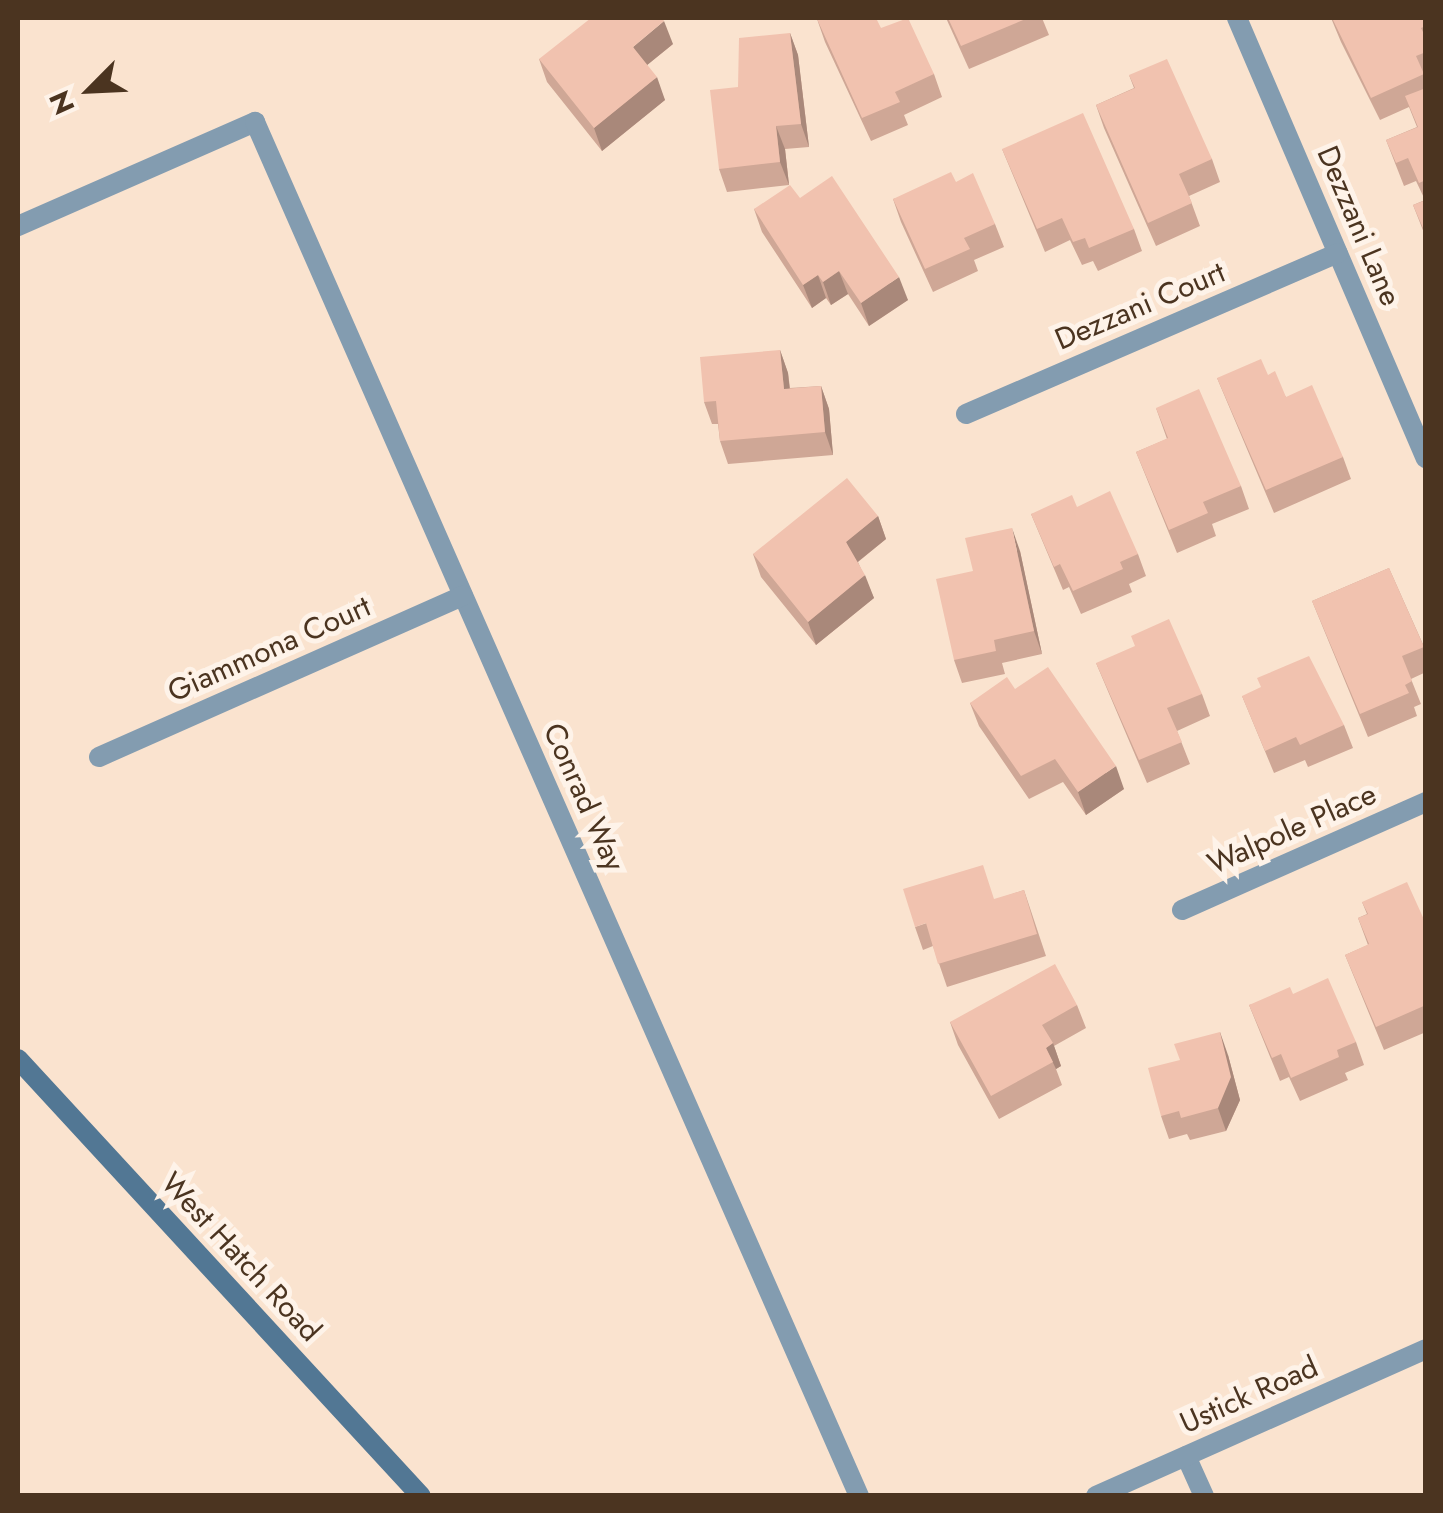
<!DOCTYPE html>
<style>
body{margin:0}
#map{position:relative;width:1443px;height:1513px;overflow:hidden;background:#fae3cf;font-family:Jost,sans-serif}
div>[style]{position:absolute}
.street>*{height:20px;margin:-10px;padding:0 10px;transform-origin:10px;border-radius:10px;background:#839cb0}
.secondary>*{height:20px;margin:-10px;padding:0 10px;transform-origin:10px;border-radius:10px;background:#527794}
.wall>*{inset:0;background:#cfa796}
.shaded-wall>*{inset:0;background:#a9887a}
.building>*{inset:0;background:#f1c2af}
span{translate:-50% -50%;white-space:nowrap;text-align:center;line-height:1.15;-webkit-text-stroke:10px #fef3e9;paint-order:stroke}
.street-label{font-size:30px;color:#4b3420}
.frame{position:absolute;inset:0;border:20px solid #4b3420;pointer-events:none}
.north{position:absolute;left:40px;top:40px;width:100px;height:100px;-webkit-text-stroke:8px #fef3e9;paint-order:stroke;rotate:246deg;font-size:28px;font-weight:700;line-height:40px;text-align:center;color:#4b3420}
.north::after{content:'';display:block;margin:auto;width:35px;height:45px;background:#4b3420;clip-path:polygon(50% 0,100% 100%,50% 72%,0 100%)}
</style>
<div id="map">
<div class="street">
<div style="left:1237px;top:18px;width:479px;rotate:66.8deg"></div>
<div style="left:18px;top:226px;width:259px;rotate:-23.7deg"></div>
<div style="left:255px;top:122px;width:1501px;rotate:66.27deg"></div>
<div style="left:966px;top:414px;width:405px;rotate:-23.4deg"></div>
<div style="left:99px;top:757px;width:398px;rotate:-23.9deg"></div>
<div style="left:1182px;top:910px;width:267px;rotate:-23.9deg"></div>
<div style="left:1186px;top:1456px;width:44px;rotate:65.8deg"></div>
<div style="left:1096px;top:1496px;width:361px;rotate:-24deg"></div>
</div>
<div class="secondary">
<div style="left:18px;top:1059px;width:594px;rotate:47.32deg"></div>
</div>
<div class="wall">
<div style="clip-path:polygon(946px 18px,1042px 18px,1049px 35px,969px 69px)"></div>
<div style="clip-path:polygon(1331px 18px,1426px 18px,1426px 238px,1413px 205px,1425px 200px,1416px 181px,1404px 186px,1386px 140px,1417px 127px,1409px 107px,1380px 120px,1341px 42px)"></div>
<div style="clip-path:polygon(817px 19px,881px 28px,934px 74px,942px 97px,904px 115px,908px 125px,871px 141px,825px 42px)"></div>
<div style="clip-path:polygon(790px 33px,798px 55px,809px 147px,785px 149px,789px 185px,727px 192px,719px 169px,738px 87px)"></div>
<div style="clip-path:polygon(673px 44px,647px 65px,665px 100px,602px 151px,547px 82px,539px 59px)"></div>
<div style="clip-path:polygon(1129px 75px,1212px 159px,1220px 182px,1189px 196px,1200px 226px,1156px 246px,1104px 128px,1096px 105px,1134px 88px)"></div>
<div style="clip-path:polygon(1002px 149px,1134px 229px,1142px 251px,1098px 271px,1093px 261px,1082px 265px,1070px 240px,1045px 252px)"></div>
<div style="clip-path:polygon(956px 182px,995px 224px,1004px 247px,974px 260px,978px 271px,933px 292px,901px 222px,893px 199px)"></div>
<div style="clip-path:polygon(800px 198px,908px 300px,869px 326px,848px 294px,831px 305px,826px 298px,812px 308px,762px 232px,754px 209px)"></div>
<div style="clip-path:polygon(780px 350px,788px 373px,790px 388px,821px 386px,829px 409px,833px 455px,728px 464px,720px 441px,718px 424px,712px 424px,704px 402px)"></div>
<div style="clip-path:polygon(1268px 375px,1286px 397px,1343px 457px,1351px 479px,1274px 513px,1217px 378px)"></div>
<div style="clip-path:polygon(1156px 408px,1241px 486px,1249px 509px,1212px 524px,1216px 536px,1177px 553px,1136px 452px,1167px 439px)"></div>
<div style="clip-path:polygon(1077px 507px,1138px 554px,1146px 576px,1129px 584px,1132px 592px,1081px 614px,1069px 587px,1063px 590px,1031px 514px)"></div>
<div style="clip-path:polygon(878px 516px,886px 539px,858px 562px,874px 598px,816px 645px,761px 577px,753px 554px)"></div>
<div style="clip-path:polygon(1020px 551px,1042px 654px,1002px 663px,1005px 674px,962px 683px,954px 660px,973px 571px)"></div>
<div style="clip-path:polygon(1389px 568px,1426px 651px,1426px 672px,1411px 679px,1421px 704px,1414px 707px,1417px 716px,1368px 737px,1312px 601px)"></div>
<div style="clip-path:polygon(1096px 663px,1202px 694px,1210px 716px,1177px 731px,1190px 764px,1147px 783px)"></div>
<div style="clip-path:polygon(1015px 689px,1124px 789px,1086px 815px,1063px 782px,1029px 799px,979px 726px,970px 703px)"></div>
<div style="clip-path:polygon(1242px 696px,1344px 725px,1353px 748px,1308px 767px,1305px 760px,1274px 773px)"></div>
<div style="clip-path:polygon(1024px 890px,1046px 956px,947px 987px,933px 946px,923px 950px,915px 927px)"></div>
<div style="clip-path:polygon(1362px 902px,1426px 924px,1426px 1032px,1384px 1050px,1345px 955px,1368px 945px,1358px 918px,1367px 914px)"></div>
<div style="clip-path:polygon(1293px 994px,1356px 1042px,1364px 1065px,1345px 1073px,1348px 1080px,1300px 1101px,1289px 1077px,1280px 1081px,1249px 1005px)"></div>
<div style="clip-path:polygon(1077px 1005px,1086px 1028px,1054px 1046px,1061px 1066px,1056px 1069px,1062px 1085px,999px 1119px,958px 1045px,950px 1022px)"></div>
<div style="clip-path:polygon(1228px 1055px,1240px 1100px,1226px 1131px,1190px 1140px,1187px 1134px,1169px 1139px,1161px 1116px)"></div>
</div>
<div class="shaded-wall">
<div style="clip-path:polygon(664px 21px,673px 44px,641px 70px,633px 47px)"></div>
<div style="clip-path:polygon(790px 33px,798px 55px,809px 147px,801px 124px)"></div>
<div style="clip-path:polygon(657px 77px,665px 100px,602px 151px,594px 128px)"></div>
<div style="clip-path:polygon(776px 126px,785px 149px,789px 185px,780px 162px)"></div>
<div style="clip-path:polygon(839px 271px,848px 294px,831px 305px,823px 282px)"></div>
<div style="clip-path:polygon(818px 275px,826px 298px,812px 308px,803px 285px)"></div>
<div style="clip-path:polygon(899px 277px,908px 300px,869px 326px,861px 303px)"></div>
<div style="clip-path:polygon(780px 350px,788px 373px,792px 412px,784px 389px)"></div>
<div style="clip-path:polygon(821px 386px,829px 409px,833px 455px,825px 432px)"></div>
<div style="clip-path:polygon(878px 516px,886px 539px,855px 564px,846px 542px)"></div>
<div style="clip-path:polygon(1012px 528px,1020px 551px,1042px 654px,1034px 631px)"></div>
<div style="clip-path:polygon(865px 575px,874px 598px,816px 645px,808px 622px)"></div>
<div style="clip-path:polygon(1116px 766px,1124px 789px,1086px 815px,1078px 792px)"></div>
<div style="clip-path:polygon(1220px 1032px,1228px 1055px,1240px 1100px,1226px 1131px,1218px 1108px)"></div>
<div style="clip-path:polygon(1053px 1043px,1061px 1066px,1056px 1069px,1046px 1048px)"></div>
</div>
<div class="building">
<div style="clip-path:polygon(591px 18px,662px 18px,664px 21px,633px 47px,657px 77px,594px 128px,539px 59px)"></div>
<div style="clip-path:polygon(820px 18px,876px 18px,881px 28px,908px 18px,934px 74px,895px 92px,900px 102px,862px 118px,817px 19px)"></div>
<div style="clip-path:polygon(948px 18px,1028px 18px,961px 46px)"></div>
<div style="clip-path:polygon(1337px 18px,1426px 18px,1426px 26px,1421px 28px,1426px 38px,1426px 52px,1416px 56px,1424px 74px,1371px 98px,1333px 20px)"></div>
<div style="clip-path:polygon(790px 33px,801px 124px,776px 126px,780px 162px,719px 169px,710px 90px,738px 87px,739px 38px)"></div>
<div style="clip-path:polygon(1167px 59px,1212px 159px,1179px 174px,1192px 203px,1148px 223px,1096px 105px,1135px 88px,1129px 75px)"></div>
<div style="clip-path:polygon(1426px 88px,1426px 180px,1419px 183px,1408px 158px,1396px 163px,1386px 140px,1418px 127px,1405px 96px)"></div>
<div style="clip-path:polygon(1083px 113px,1134px 229px,1089px 248px,1085px 238px,1073px 242px,1062px 218px,1037px 229px,1002px 149px)"></div>
<div style="clip-path:polygon(951px 172px,956px 182px,973px 173px,995px 224px,964px 238px,970px 249px,925px 269px,893px 199px)"></div>
<div style="clip-path:polygon(832px 176px,899px 277px,861px 303px,839px 271px,823px 282px,818px 275px,803px 285px,754px 209px,790px 185px,800px 198px)"></div>
<div style="clip-path:polygon(1426px 200px,1426px 235px,1413px 205px)"></div>
<div style="clip-path:polygon(780px 350px,784px 389px,821px 386px,825px 432px,720px 441px,716px 401px,704px 402px,700px 357px)"></div>
<div style="clip-path:polygon(1261px 359px,1268px 375px,1275px 371px,1286px 397px,1312px 385px,1343px 457px,1266px 490px,1217px 378px)"></div>
<div style="clip-path:polygon(1199px 389px,1241px 486px,1203px 502px,1208px 513px,1169px 530px,1136px 452px,1168px 438px,1156px 408px)"></div>
<div style="clip-path:polygon(847px 478px,878px 516px,846px 542px,865px 575px,808px 622px,753px 554px)"></div>
<div style="clip-path:polygon(1110px 491px,1138px 554px,1120px 562px,1123px 569px,1073px 591px,1060px 564px,1054px 567px,1031px 514px,1072px 495px,1077px 507px)"></div>
<div style="clip-path:polygon(1012px 528px,1034px 631px,994px 640px,996px 651px,954px 660px,936px 579px,973px 571px,965px 538px)"></div>
<div style="clip-path:polygon(1389px 568px,1424px 647px,1402px 656px,1412px 681px,1405px 685px,1409px 693px,1360px 714px,1312px 601px)"></div>
<div style="clip-path:polygon(1169px 619px,1202px 694px,1167px 708px,1182px 742px,1139px 760px,1096px 663px,1135px 646px,1131px 636px)"></div>
<div style="clip-path:polygon(1309px 656px,1344px 725px,1300px 745px,1296px 737px,1265px 751px,1242px 696px,1261px 687px,1257px 678px)"></div>
<div style="clip-path:polygon(1048px 667px,1116px 766px,1078px 792px,1055px 759px,1021px 776px,970px 703px,1007px 677px,1015px 689px)"></div>
<div style="clip-path:polygon(983px 865px,994px 899px,1024px 890px,1037px 934px,938px 964px,926px 923px,915px 927px,903px 889px)"></div>
<div style="clip-path:polygon(1407px 882px,1426px 924px,1426px 1005px,1376px 1027px,1345px 955px,1369px 944px,1358px 918px,1368px 914px,1362px 902px)"></div>
<div style="clip-path:polygon(1055px 964px,1077px 1005px,1042px 1025px,1053px 1043px,1046px 1048px,1053px 1062px,991px 1096px,950px 1022px)"></div>
<div style="clip-path:polygon(1328px 978px,1356px 1042px,1337px 1050px,1339px 1057px,1291px 1078px,1281px 1054px,1272px 1058px,1249px 1005px,1290px 987px,1293px 994px)"></div>
<div style="clip-path:polygon(1220px 1032px,1231px 1077px,1218px 1108px,1181px 1118px,1179px 1111px,1161px 1116px,1148px 1068px,1180px 1060px,1174px 1044px)"></div>
</div>
<div class="street-label">
<span style="left:1359px;top:226px;rotate:67deg">Dezzani Lane</span>
<span style="left:1140px;top:306px;rotate:-23deg">Dezzani Court</span>
<span style="left:269px;top:649px;rotate:-24deg">Giammona Court</span>
<span style="left:584px;top:797px;rotate:66deg">Conrad Way</span>
<span style="left:1292px;top:829px;rotate:-24deg">Walpole Place</span>
<span style="left:241px;top:1257px;rotate:47deg">West Hatch Road</span>
<span style="left:1249px;top:1395px;rotate:-24deg">Ustick Road</span>
</div>
<div class="frame"></div>
<div class="north">N</div>
</div>
